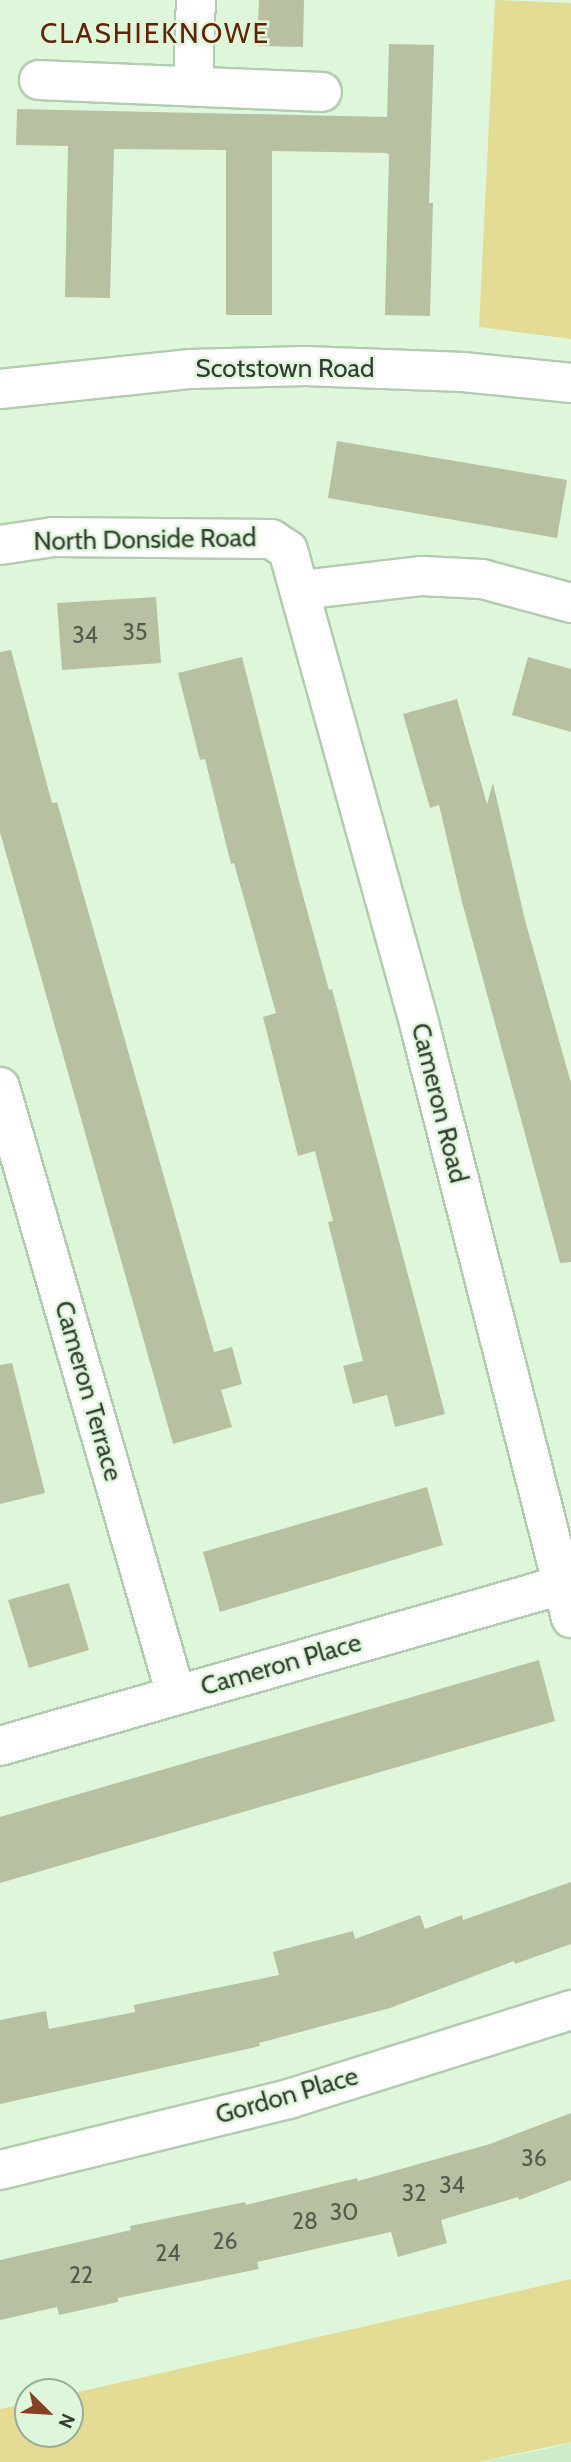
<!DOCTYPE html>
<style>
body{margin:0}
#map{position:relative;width:571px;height:2462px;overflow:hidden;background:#def7da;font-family:Cabin,sans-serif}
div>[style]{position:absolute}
.built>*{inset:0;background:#cfecca}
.green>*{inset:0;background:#e4db94}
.building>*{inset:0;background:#b7c1a1}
.roads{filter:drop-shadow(2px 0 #b3cbb0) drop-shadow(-2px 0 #b3cbb0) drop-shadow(0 2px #b3cbb0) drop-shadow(0 -2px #b3cbb0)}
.minor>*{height:38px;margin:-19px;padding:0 19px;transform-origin:19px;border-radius:19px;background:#fff}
.secondary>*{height:38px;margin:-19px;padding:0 19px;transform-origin:19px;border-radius:19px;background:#fff}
span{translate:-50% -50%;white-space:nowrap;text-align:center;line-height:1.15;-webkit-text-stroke:5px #def7da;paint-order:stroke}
.number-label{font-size:23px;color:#545d4d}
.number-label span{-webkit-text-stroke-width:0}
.street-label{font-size:26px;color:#333c31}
.neighbourhood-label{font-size:28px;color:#622204;letter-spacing:2px}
.north{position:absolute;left:14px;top:2378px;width:70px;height:70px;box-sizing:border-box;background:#def7da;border:2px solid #9aac96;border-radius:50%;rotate:114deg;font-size:19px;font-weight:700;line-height:28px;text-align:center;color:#333c31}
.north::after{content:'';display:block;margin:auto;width:24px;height:32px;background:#8a4123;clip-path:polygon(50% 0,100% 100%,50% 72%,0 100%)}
</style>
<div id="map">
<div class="built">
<div style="clip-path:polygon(571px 2442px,571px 2462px,478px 2462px,547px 2449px)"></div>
</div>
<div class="green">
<div style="clip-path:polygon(495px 0,571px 3px,571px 339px,479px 327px)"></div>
<div style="clip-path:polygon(571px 2279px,571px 2442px,478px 2462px,0 2462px,0 2409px,28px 2403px,28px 2434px,70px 2434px,70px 2394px)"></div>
</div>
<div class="building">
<div style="clip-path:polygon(259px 0,304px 0,303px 47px,257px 46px)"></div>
<div style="clip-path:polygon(389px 44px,434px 45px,429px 203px,433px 203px,430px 316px,385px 315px,389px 155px,386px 153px,272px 151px,272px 315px,226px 315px,226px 150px,114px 149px,110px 298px,65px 297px,68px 146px,16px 145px,17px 109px,387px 117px)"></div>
<div style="clip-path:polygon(337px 441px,567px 480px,557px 538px,328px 498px)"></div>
<div style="clip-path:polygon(156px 597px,161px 663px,62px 670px,57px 603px)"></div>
<div style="clip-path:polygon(11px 650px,52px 803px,57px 802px,214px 1352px,232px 1347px,242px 1384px,221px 1390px,232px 1427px,173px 1444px,0 832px,0 652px)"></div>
<div style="clip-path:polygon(242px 657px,299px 881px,329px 990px,332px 989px,445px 1414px,395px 1427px,387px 1395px,353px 1404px,343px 1366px,363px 1361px,328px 1222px,333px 1221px,315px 1151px,298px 1156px,263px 1017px,276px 1013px,234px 863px,231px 864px,205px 759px,200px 760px,178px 673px)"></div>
<div style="clip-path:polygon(528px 657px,571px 669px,571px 732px,512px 715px)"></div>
<div style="clip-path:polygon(457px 699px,487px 804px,493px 783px,525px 920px,571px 1083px,571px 1262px,560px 1263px,462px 902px,439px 805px,430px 808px,403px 714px)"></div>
<div style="clip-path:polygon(12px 1363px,45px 1493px,0 1504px,0 1365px)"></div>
<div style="clip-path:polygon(427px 1487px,443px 1545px,220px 1612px,203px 1552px)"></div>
<div style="clip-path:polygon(69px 1583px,89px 1650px,29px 1668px,8px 1600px)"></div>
<div style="clip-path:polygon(539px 1660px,555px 1721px,0 1883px,0 1817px)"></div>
<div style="clip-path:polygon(571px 1882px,571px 1944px,515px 1964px,514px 1961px,390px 2008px,259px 2043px,260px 2046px,0 2104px,0 2020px,46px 2011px,49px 2029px,135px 2012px,134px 2005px,279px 1975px,273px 1952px,353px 1931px,355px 1939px,420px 1915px,425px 1929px,462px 1915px,463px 1920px)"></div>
<div style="clip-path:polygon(571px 2113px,571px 2180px,519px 2200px,518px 2197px,441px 2220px,447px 2243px,398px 2257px,391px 2232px,257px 2262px,259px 2269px,118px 2298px,118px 2302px,59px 2315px,57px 2307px,0 2320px,0 2260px,131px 2230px,130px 2226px,245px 2202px,246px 2205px,357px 2178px,358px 2181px,490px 2144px)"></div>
</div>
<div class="roads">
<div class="minor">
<div style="left:39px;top:80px;width:283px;rotate:2.4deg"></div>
<div style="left:193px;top:84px;width:84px;rotate:-88deg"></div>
<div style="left:0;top:545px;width:54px;rotate:-8.6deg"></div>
<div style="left:53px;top:537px;width:218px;rotate:0.5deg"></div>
<div style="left:271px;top:539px;width:20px;rotate:33deg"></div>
<div style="left:288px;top:550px;width:495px;rotate:74.5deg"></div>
<div style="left:420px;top:1027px;width:610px;rotate:75.67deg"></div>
<div style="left:301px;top:590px;width:122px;rotate:-6.6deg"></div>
<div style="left:422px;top:576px;width:60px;rotate:2.9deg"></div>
<div style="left:482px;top:579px;width:92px;rotate:15.1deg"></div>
<div style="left:0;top:1087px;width:633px;rotate:73.86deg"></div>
<div style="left:0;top:1746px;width:585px;rotate:-15.99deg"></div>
<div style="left:0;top:2170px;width:298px;rotate:-13.8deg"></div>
<div style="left:289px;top:2099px;width:296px;rotate:-17.5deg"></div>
</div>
<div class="secondary">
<div style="left:0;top:389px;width:192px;rotate:-6deg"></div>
<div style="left:191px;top:369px;width:114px;rotate:-1.5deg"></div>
<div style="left:305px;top:366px;width:158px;rotate:2.2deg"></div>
<div style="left:463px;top:372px;width:109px;rotate:5.8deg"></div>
</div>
</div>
<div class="number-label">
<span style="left:135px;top:632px">35</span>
<span style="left:85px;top:635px">34</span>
<span style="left:534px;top:2158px">36</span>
<span style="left:452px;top:2185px">34</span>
<span style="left:414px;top:2193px">32</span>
<span style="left:344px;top:2212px">30</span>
<span style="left:305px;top:2221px">28</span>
<span style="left:225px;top:2241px">26</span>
<span style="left:168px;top:2253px">24</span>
<span style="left:81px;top:2275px">22</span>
</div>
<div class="street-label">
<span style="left:285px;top:369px">Scotstown Road</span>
<span style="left:145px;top:540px;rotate:-1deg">North Donside Road</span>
<span style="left:439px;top:1103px;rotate:76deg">Cameron Road</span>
<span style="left:88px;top:1391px;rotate:74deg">Cameron Terrace</span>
<span style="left:281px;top:1665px;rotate:-16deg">Cameron Place</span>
<span style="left:287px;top:2096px;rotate:-16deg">Gordon Place</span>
</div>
<div class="neighbourhood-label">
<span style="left:155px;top:33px">CLASHIEKNOWE</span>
</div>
<div class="north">N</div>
</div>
